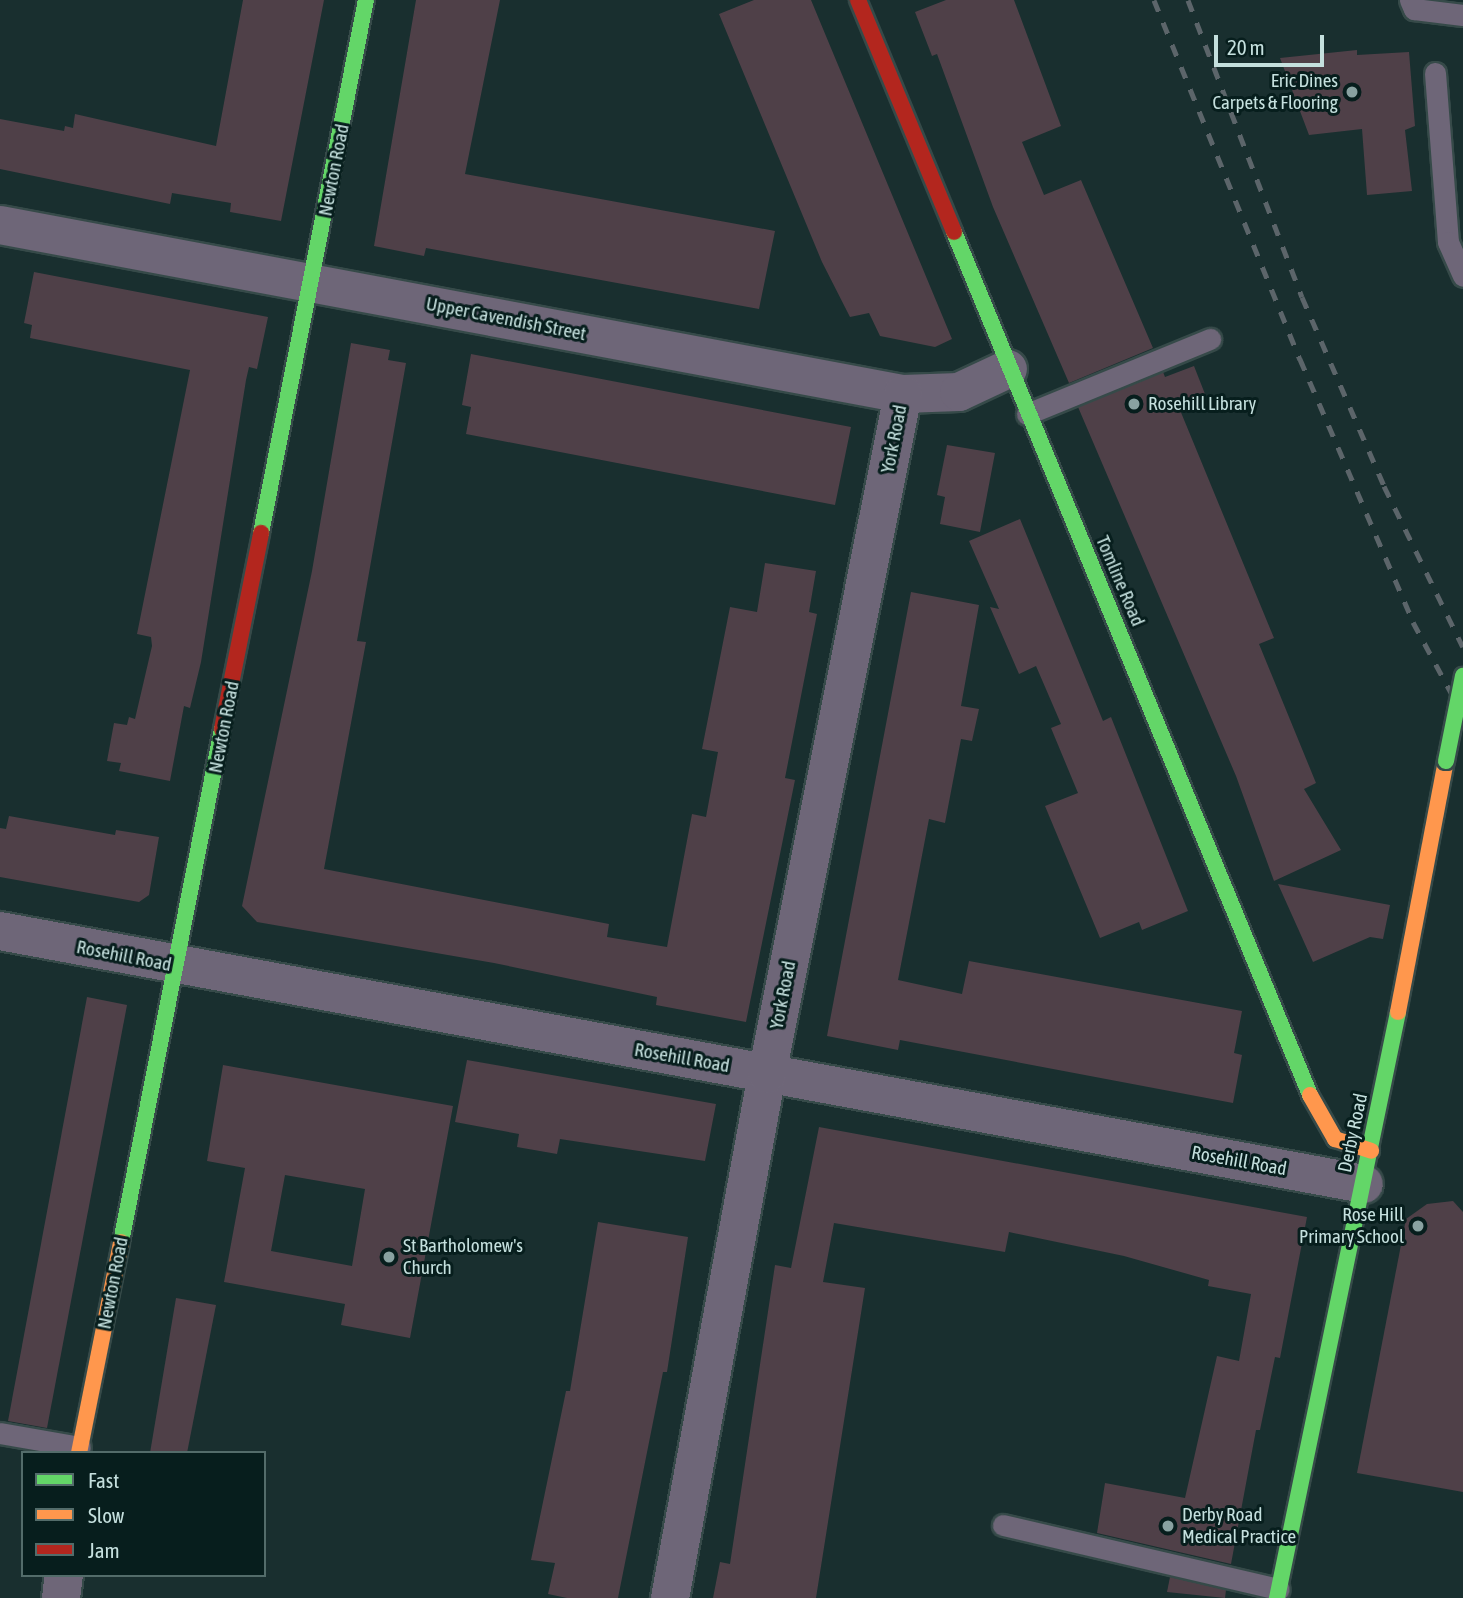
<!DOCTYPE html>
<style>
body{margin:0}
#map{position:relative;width:1463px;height:1598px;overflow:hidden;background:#192f2f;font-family:"Asap Condensed",sans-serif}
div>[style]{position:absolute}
.building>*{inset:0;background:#4f4048}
.roads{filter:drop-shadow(2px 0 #364a49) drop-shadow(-2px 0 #364a49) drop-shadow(0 2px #364a49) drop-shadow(0 -2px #364a49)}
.lane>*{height:21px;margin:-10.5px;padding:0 10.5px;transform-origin:10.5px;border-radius:10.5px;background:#6e6678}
.street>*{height:38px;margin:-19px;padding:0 19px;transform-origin:19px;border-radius:19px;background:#6e6678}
.fast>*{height:16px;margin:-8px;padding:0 8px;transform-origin:8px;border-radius:8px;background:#63d668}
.slow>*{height:16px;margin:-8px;padding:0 8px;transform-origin:8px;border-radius:8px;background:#ff974d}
.jam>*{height:16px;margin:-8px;padding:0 8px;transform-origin:8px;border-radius:8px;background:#b3261e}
.rail>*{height:5px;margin-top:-2.5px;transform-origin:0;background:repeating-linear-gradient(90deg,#5c656a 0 12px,transparent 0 24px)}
.bridges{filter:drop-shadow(2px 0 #364a49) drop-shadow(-2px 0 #364a49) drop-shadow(0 2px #364a49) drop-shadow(0 -2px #364a49)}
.fast-bridge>*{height:16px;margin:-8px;padding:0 8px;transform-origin:8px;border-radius:8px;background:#63d668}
.dots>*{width:19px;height:19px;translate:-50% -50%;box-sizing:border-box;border:4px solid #071e1d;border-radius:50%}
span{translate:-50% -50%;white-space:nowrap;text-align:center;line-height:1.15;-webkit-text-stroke:6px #071e1d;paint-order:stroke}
.poi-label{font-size:19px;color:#c5e0de}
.right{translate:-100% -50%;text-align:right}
.left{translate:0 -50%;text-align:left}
.street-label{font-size:19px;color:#c5e0de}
.legend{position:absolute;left:21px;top:1451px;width:245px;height:126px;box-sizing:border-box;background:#071e1d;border:2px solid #536c6a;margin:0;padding:9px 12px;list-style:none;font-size:21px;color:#c5e0de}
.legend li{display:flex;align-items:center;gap:14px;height:35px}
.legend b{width:35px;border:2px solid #536c6a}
.scale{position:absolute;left:1214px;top:35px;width:110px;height:32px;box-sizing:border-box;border:4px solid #c5e0de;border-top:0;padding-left:9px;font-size:21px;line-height:24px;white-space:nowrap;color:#c5e0de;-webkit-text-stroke:5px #071e1d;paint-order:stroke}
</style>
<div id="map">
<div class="building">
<div style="clip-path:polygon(243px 0,324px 0,281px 221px,230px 212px,231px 203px,172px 193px,170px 204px,0 169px,0 119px,64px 131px,65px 126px,73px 128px,75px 114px,216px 146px)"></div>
<div style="clip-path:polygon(416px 0,500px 0,465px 174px,775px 231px,759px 309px,426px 248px,424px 256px,374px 246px)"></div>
<div style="clip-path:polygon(754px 0,811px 0,952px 339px,935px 347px,880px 336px,869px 313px,850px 317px,822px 262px,719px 14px)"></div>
<div style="clip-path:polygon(946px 0,1014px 0,1061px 126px,1022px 142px,1044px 195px,1081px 180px,1153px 348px,1069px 383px,993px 207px,937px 54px,932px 56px,915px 12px)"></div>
<div style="clip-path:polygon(1357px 50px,1357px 55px,1409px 52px,1415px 126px,1405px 130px,1412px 191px,1367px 195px,1362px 129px,1309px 135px,1280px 58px)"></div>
<div style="clip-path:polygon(34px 272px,268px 317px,257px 369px,249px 367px,246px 380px,201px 662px,190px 708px,184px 706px,170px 781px,119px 771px,121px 763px,107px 761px,114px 723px,127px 725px,129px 717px,135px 719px,152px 646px,151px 637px,137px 634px,190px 370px,30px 338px,32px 325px,24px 323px)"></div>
<div style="clip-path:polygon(351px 343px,390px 350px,388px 360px,406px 363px,357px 641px,366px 642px,324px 869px,609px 924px,607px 937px,667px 947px,692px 814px,706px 817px,718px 752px,702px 749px,730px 607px,757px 612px,765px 563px,816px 571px,809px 612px,817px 614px,785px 778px,795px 780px,746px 1022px,656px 1005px,657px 997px,494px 963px,257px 922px,242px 906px,312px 571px)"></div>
<div style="clip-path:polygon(471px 354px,851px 427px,835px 505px,466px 434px,471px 407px,462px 405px)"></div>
<div style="clip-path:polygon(1194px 366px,1205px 394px,1185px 402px,1187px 407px,1180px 410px,1274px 638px,1259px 644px,1316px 783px,1304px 789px,1341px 850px,1274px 881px,1236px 776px,1078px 407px,1163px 372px,1165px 377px)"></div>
<div style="clip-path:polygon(947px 445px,995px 453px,980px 532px,940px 524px,945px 497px,937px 495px)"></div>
<div style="clip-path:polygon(1020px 519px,1103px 721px,1111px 717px,1188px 911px,1142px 930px,1139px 922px,1100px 938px,1045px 806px,1078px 793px,1051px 728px,1061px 724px,1036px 666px,1019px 674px,990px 607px,999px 609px,969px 541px)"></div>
<div style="clip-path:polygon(911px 592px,979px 605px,961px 706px,979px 709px,972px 741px,961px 739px,945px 823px,929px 819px,898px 980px,962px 994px,969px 961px,1242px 1011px,1234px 1053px,1242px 1055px,1233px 1103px,900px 1040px,898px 1050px,827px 1036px)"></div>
<div style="clip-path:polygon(9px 816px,115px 835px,116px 830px,159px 837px,149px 895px,139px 902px,0 877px,0 828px,6px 829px)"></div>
<div style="clip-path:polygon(1278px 884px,1390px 905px,1383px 939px,1370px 937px,1313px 962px)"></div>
<div style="clip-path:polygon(87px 997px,127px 1005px,47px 1428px,8px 1421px)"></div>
<div style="clip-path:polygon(467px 1060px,716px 1104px,705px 1161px,560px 1139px,557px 1154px,517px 1147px,519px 1134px,455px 1122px)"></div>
<div style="clip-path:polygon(evenodd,223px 1065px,453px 1106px,410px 1338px,341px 1325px,345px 1304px,224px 1282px,245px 1168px,207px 1161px,223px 1065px,285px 1175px,365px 1189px,352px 1266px,271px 1251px,285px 1175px)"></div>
<div style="clip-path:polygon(819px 1127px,1307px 1217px,1280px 1358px,1275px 1357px,1260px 1430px,1256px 1430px,1231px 1564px,1097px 1533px,1105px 1483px,1185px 1498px,1217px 1356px,1239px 1361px,1251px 1294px,1208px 1286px,1209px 1280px,1124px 1256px,1009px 1232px,1005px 1252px,834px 1223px,823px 1282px,865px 1288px,816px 1598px,713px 1598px,720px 1562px,730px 1564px,775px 1265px,791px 1268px)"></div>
<div style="clip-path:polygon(1453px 1201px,1463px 1212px,1463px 1492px,1357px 1473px,1406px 1219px,1427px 1204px)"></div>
<div style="clip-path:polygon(598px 1222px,688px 1237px,667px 1372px,663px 1372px,618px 1598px,567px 1598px,548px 1594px,555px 1563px,531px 1560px,566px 1391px,570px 1391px)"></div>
<div style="clip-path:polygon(176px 1298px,216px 1305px,187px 1453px,150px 1453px)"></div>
<div style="clip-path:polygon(1170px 1577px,1226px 1590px,1225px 1598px,1167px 1592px)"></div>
</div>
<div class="roads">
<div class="lane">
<div style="left:1410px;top:0;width:10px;rotate:66deg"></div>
<div style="left:1414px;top:9px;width:49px;rotate:7deg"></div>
<div style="left:1435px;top:73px;width:169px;rotate:85.6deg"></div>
<div style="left:1448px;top:242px;width:37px;rotate:66deg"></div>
<div style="left:1027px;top:414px;width:198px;rotate:-22.3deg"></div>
<div style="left:0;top:1433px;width:81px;rotate:9.9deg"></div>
<div style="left:1003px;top:1525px;width:283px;rotate:13.1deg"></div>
</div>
<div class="street">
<div style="left:0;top:225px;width:919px;rotate:10.6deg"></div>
<div style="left:903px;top:394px;width:56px;rotate:-2deg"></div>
<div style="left:959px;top:392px;width:54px;rotate:-25.1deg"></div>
<div style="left:0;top:931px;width:1387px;rotate:10.51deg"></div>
<div style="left:61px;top:1598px;width:23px;rotate:-83deg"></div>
<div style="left:670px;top:1598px;width:533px;rotate:-79.51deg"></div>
<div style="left:767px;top:1074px;width:693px;rotate:-78.69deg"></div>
</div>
<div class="fast">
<div style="left:954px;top:232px;width:934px;rotate:67.58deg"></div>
<div style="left:261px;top:533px;width:543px;rotate:-78.86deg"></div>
<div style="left:121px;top:1242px;width:523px;rotate:-78.86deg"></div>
<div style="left:1277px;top:1598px;width:598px;rotate:-78.33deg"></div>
</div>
<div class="slow">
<div style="left:1398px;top:1012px;width:256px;rotate:-79.2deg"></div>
<div style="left:1310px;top:1095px;width:51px;rotate:60.4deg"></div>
<div style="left:1335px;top:1139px;width:38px;rotate:18deg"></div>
<div style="left:79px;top:1453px;width:215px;rotate:-78.7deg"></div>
</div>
<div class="jam">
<div style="left:858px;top:0;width:251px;rotate:67.5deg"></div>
<div style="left:222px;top:729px;width:200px;rotate:-78.7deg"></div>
</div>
</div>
<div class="rail">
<div style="left:1154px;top:0;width:388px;rotate:67.9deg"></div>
<div style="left:1300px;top:359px;width:286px;rotate:66.7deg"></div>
<div style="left:1413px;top:622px;width:106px;rotate:61.7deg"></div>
<div style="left:1188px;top:0;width:318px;rotate:69deg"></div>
<div style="left:1302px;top:297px;width:206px;rotate:66.5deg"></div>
<div style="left:1384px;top:486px;width:179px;rotate:63.9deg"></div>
</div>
<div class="bridges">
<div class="fast-bridge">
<div style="left:1446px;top:761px;width:87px;rotate:-78.7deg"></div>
</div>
</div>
<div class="dots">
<div style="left:1352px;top:92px;background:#89a2a1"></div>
<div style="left:1134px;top:404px;background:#89a2a1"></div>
<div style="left:1418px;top:1226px;background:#89a2a1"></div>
<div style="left:389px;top:1257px;background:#89a2a1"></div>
<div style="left:1168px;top:1526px;background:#89a2a1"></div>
</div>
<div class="poi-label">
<span class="right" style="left:1338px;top:92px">Eric Dines<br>Carpets &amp; Flooring</span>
<span class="left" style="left:1148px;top:404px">Rosehill Library</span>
<span class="right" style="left:1404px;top:1226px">Rose Hill<br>Primary School</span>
<span class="left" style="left:403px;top:1257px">St Bartholomew's<br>Church</span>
<span class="left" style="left:1182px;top:1526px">Derby Road<br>Medical Practice</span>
</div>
<div class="street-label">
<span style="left:334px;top:170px;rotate:-79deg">Newton Road</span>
<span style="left:506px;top:319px;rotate:11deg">Upper Cavendish Street</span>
<span style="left:894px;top:439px;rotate:-79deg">York Road</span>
<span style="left:1120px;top:581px;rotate:67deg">Tomline Road</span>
<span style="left:224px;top:727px;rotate:-79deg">Newton Road</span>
<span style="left:124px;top:956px;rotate:11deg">Rosehill Road</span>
<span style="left:783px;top:995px;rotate:-79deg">York Road</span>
<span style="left:682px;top:1058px;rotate:10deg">Rosehill Road</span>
<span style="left:1353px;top:1133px;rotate:-78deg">Derby Road</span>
<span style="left:1239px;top:1161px;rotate:10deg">Rosehill Road</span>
<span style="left:113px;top:1283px;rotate:-79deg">Newton Road</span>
</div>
<ul class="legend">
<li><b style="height:9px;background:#63d668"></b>Fast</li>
<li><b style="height:9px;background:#ff974d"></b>Slow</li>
<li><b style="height:9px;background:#b3261e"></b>Jam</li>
</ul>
<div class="scale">20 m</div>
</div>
